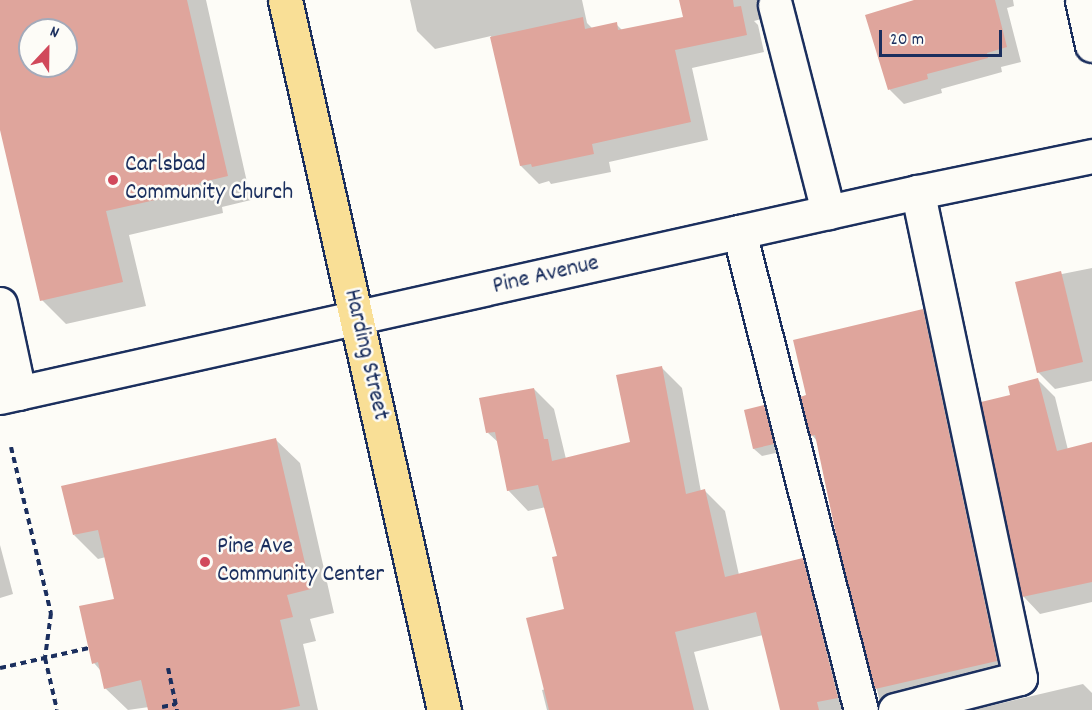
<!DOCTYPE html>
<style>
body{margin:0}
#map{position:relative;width:1092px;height:710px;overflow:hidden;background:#fdfcf7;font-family:Dekko,sans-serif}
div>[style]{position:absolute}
.shadow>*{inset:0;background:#0003}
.building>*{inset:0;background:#dfa59c}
.path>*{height:4px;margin-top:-2px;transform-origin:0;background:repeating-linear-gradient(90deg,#1b2f5e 0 6px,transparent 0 10.5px)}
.roads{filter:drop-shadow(2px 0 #1b2f5e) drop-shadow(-2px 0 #1b2f5e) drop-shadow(0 2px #1b2f5e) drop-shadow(0 -2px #1b2f5e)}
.minor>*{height:33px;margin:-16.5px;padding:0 16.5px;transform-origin:16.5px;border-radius:16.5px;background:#fdfcf7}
.major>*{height:33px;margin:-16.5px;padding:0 16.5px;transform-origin:16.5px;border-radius:16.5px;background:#f9df96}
.dots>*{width:16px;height:16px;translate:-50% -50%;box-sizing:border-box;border:3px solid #fdfcf7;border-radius:50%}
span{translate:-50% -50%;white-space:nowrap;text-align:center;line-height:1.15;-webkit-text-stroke:5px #fdfcf7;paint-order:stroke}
.poi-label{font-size:24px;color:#1b2f5e}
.left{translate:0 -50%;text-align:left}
.street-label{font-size:24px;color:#1b2f5e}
.north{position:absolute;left:18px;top:18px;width:60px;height:60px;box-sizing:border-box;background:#fdfcf7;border:2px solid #a3aaba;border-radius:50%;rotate:22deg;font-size:16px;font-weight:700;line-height:24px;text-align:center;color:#1b2f5e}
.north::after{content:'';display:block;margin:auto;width:21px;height:27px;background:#d1495b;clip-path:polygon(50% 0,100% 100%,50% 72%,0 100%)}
.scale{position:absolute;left:879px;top:30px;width:123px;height:27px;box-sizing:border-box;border:3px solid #1b2f5e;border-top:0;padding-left:8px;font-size:18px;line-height:21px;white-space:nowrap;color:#1b2f5e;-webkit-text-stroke:4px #fdfcf7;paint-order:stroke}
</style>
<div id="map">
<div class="shadow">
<div style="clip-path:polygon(evenodd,0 0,206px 0,251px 200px,222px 207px,223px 213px,129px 235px,146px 306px,66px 324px,42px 300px,0 127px,0 0,30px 30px,66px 30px,66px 66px,30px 66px,30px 30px)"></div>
<div style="clip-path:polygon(410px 0,582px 0,587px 23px,593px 29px,616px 24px,623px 31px,685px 18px,681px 0,761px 0,765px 18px,754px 21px,758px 25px,764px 52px,692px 68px,708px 140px,609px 162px,611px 172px,551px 184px,549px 181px,539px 184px,521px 166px,491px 36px,435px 49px,417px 31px)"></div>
<div style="clip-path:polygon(919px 0,1013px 0,1014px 6px,1007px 8px,1021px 62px,1001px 67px,1002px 72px,941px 89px,942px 93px,904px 104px,890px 90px,867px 16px)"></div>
<div style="clip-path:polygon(1092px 268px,1092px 381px,1055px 389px,1038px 372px,1017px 283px)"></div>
<div style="clip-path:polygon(923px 310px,943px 331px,1017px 684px,888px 710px,880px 702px,841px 548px,817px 441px,812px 435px)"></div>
<div style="clip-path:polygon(661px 367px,682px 388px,701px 492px,705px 491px,725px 511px,739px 575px,802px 559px,823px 580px,856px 710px,782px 710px,763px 635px,694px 652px,709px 710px,547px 710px,542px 690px,546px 689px,566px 610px,559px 557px,546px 507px,528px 511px,508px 490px,499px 443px,488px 433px,534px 389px,554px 409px,566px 459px,632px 443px)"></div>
<div style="clip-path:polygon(1038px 380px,1055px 397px,1068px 450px,1092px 444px,1092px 602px,1040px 614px,1024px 597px,983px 403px,1012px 396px)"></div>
<div style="clip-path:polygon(763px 407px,771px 415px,780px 452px,762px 456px,754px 449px)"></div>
<div style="clip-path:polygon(276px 440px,300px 463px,334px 613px,310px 619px,316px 641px,303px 644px,318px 710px,150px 710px,149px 707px,128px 710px,105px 688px,101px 671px,94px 663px,81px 607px,115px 600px,106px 557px,98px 559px,74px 535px)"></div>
<div style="clip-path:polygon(0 545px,13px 594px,0 598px)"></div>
<div style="clip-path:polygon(1083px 684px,1092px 693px,1092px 710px,973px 710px)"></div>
</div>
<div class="building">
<div style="clip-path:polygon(evenodd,0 0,187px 0,228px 176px,199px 183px,200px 190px,106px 211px,123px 282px,40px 301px,0 130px,0 0,30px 30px,66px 30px,66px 66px,30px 66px,30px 30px)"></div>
<div style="clip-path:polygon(679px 0,733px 0,734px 7px,741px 6px,747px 35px,675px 50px,691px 122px,592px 144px,594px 154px,532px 167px,531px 164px,520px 166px,490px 37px,583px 17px,585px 29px,617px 22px,618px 30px,683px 17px)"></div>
<div style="clip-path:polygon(914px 0,995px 0,1007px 47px,987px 53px,988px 58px,927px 74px,928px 79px,888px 90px,865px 15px)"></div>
<div style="clip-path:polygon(1061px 271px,1083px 362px,1037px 373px,1015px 282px)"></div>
<div style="clip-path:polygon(923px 309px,997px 661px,875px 689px,839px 549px,815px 435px,810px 436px,800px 397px,806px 395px,793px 340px)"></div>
<div style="clip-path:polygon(662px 366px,686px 494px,705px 489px,725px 577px,803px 558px,838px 698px,817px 702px,819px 710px,780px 710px,756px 612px,675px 632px,694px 710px,549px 710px,526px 618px,564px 609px,552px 557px,557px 556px,538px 485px,507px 491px,495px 432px,486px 433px,479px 398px,534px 388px,544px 439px,548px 439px,552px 461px,630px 442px,616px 375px)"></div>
<div style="clip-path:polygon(1038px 378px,1057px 451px,1092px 442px,1092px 582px,1022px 597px,981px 402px,1010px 395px,1008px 386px)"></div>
<div style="clip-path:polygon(764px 405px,774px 444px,753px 449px,744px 410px)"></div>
<div style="clip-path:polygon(276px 438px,311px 589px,287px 595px,293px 617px,280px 620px,300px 706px,280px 710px,148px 710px,141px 680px,104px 689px,98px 662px,92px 664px,79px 606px,114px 599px,98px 530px,73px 535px,61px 486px)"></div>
</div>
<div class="path">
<div style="left:11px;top:447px;width:171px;rotate:76.5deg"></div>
<div style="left:51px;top:613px;width:45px;rotate:97.6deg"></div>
<div style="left:45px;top:658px;width:53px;rotate:77deg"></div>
<div style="left:0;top:668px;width:91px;rotate:-12.7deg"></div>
<div style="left:168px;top:668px;width:43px;rotate:77.9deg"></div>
<div style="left:162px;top:707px;width:14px;rotate:-12deg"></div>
</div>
<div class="roads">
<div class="minor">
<div style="left:1082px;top:0;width:46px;rotate:77.5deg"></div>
<div style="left:775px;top:5px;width:214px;rotate:75.6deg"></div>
<div style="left:739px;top:232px;width:493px;rotate:75.7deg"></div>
<div style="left:0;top:304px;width:91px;rotate:77.9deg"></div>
<div style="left:0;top:397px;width:941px;rotate:-12.59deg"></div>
<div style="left:918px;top:192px;width:178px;rotate:-11.7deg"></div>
<div style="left:895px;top:710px;width:129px;rotate:-14.4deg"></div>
<div style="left:1020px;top:678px;width:497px;rotate:-101.9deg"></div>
</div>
<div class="major">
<div style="left:285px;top:0;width:728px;rotate:77.38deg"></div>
</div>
</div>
<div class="dots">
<div style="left:113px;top:180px;background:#d1495b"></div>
<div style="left:205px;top:562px;background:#d1495b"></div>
</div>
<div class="poi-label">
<span class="left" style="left:125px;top:180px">Carlsbad<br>Community Church</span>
<span class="left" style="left:217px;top:562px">Pine Ave<br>Community Center</span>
</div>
<div class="street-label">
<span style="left:546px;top:276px;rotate:-13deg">Pine Avenue</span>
<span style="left:365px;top:355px;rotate:77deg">Harding Street</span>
</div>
<div class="north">N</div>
<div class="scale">20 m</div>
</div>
